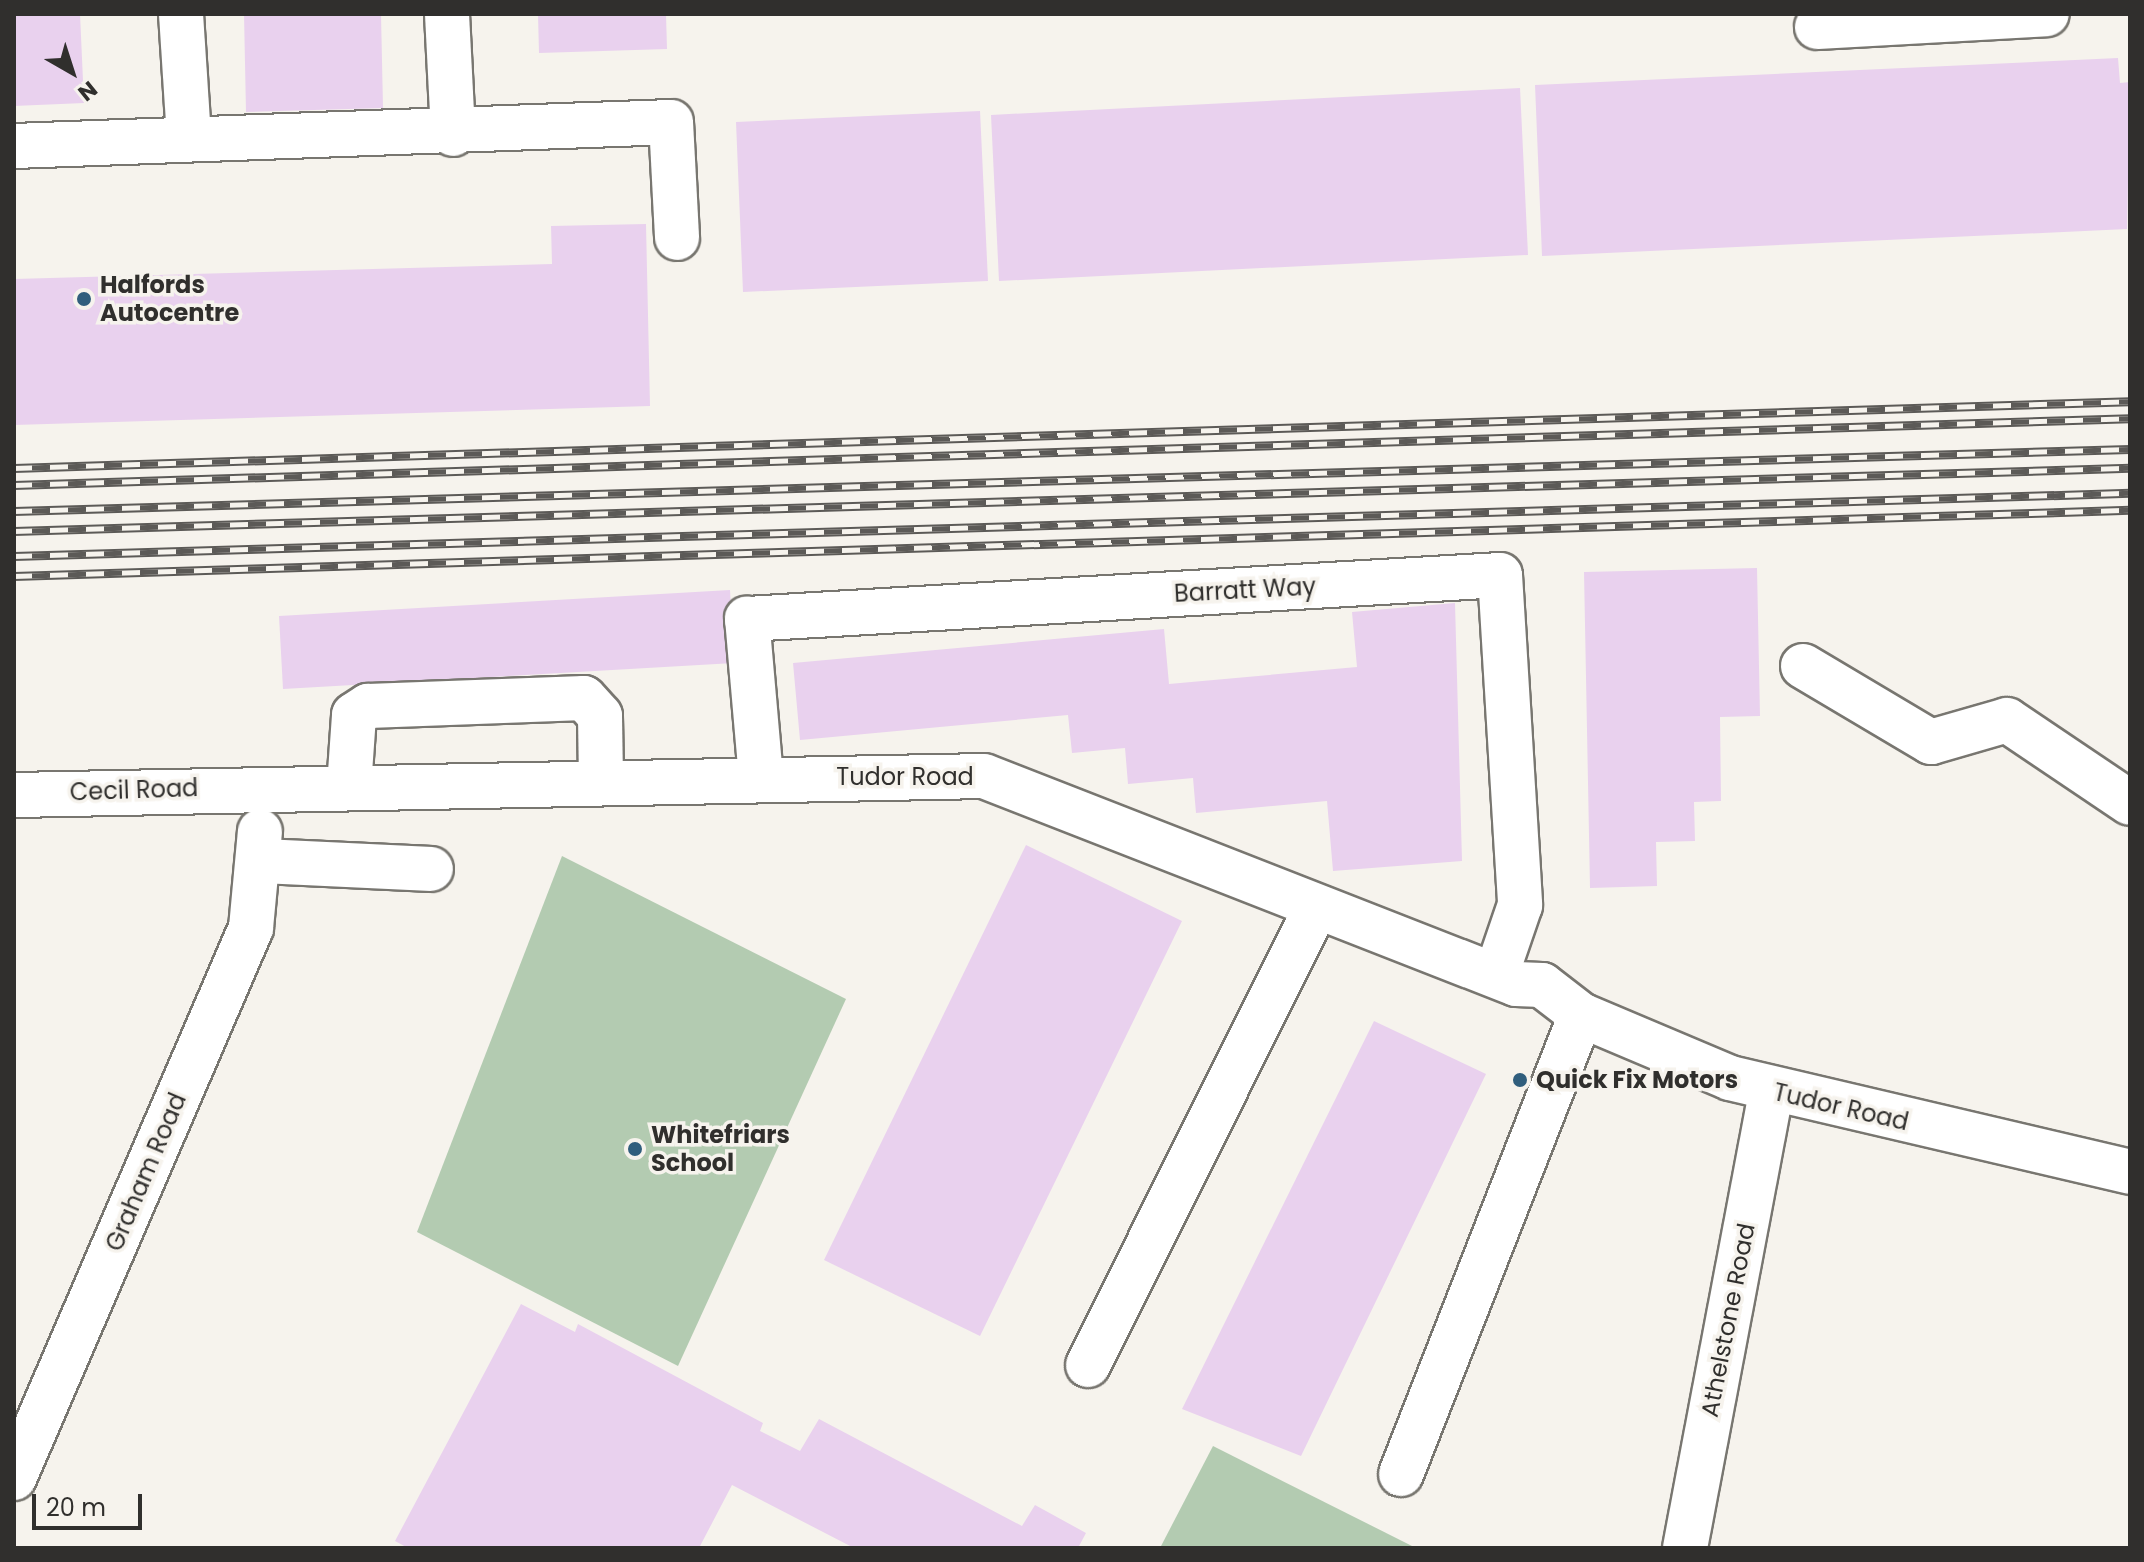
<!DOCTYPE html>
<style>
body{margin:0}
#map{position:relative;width:2144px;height:1562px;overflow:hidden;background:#f6f3ed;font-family:Poppins,sans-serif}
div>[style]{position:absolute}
.green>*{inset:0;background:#b3cbb1}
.building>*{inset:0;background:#e9d1ee}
.roads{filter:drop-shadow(2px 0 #787670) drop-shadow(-2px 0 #787670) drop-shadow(0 2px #787670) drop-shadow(0 -2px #787670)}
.minor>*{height:44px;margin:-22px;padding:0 22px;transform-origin:22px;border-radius:22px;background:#fff}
.rail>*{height:9px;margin-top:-4.5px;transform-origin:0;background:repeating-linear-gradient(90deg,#f6f3ed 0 18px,#5c5a57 0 36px);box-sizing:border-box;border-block:2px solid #5c5a57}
.dots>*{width:22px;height:22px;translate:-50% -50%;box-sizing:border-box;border:4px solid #f6f3ed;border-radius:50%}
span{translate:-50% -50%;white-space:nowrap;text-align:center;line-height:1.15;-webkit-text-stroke:7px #f6f3ed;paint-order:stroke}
.poi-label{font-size:24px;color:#302f2d;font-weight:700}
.left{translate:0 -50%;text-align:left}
.street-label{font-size:24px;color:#302f2d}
.frame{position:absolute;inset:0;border:16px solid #302f2d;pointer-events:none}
.north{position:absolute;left:32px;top:32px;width:80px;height:80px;-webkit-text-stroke:6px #f6f3ed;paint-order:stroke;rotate:141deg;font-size:22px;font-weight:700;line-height:32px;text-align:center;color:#302f2d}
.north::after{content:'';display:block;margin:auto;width:28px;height:36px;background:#302f2d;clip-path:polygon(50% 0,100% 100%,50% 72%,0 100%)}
.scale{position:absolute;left:32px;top:1494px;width:110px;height:36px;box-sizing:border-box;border:4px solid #302f2d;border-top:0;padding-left:10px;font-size:24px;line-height:28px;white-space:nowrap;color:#302f2d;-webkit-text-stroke:6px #f6f3ed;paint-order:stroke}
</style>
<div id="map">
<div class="green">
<div style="clip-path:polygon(562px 856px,846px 999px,678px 1366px,417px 1232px)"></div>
<div style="clip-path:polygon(1213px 1446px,1416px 1548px,1160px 1548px)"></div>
</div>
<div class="building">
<div style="clip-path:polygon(14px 14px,80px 14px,84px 103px,14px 106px)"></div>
<div style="clip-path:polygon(244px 14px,381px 14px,383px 108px,246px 112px)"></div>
<div style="clip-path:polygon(538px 14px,666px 14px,667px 49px,539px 53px)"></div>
<div style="clip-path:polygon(2118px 58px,2120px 83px,2130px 82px,2127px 229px,1542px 256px,1535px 85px)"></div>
<div style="clip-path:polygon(1520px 88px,1528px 255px,999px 281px,991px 115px)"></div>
<div style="clip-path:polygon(980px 111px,988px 281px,743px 292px,736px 122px)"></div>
<div style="clip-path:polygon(646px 224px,650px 406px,14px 425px,14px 279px,552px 264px,551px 226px)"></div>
<div style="clip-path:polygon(1757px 568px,1760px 716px,1720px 717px,1721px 801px,1694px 802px,1695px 841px,1656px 842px,1657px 886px,1590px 888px,1584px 572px)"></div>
<div style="clip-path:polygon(730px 590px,734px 663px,283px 689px,279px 616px)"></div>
<div style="clip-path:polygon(1455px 603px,1462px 861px,1333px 871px,1327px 801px,1196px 813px,1193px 778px,1128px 784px,1125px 748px,1072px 753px,1068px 715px,800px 740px,793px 663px,1164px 629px,1169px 684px,1357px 667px,1352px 612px)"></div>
<div style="clip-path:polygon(1026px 845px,1182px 921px,980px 1336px,824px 1260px)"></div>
<div style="clip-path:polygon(1374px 1021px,1486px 1074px,1301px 1456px,1182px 1409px)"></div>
<div style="clip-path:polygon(521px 1304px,575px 1332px,578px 1324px,763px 1423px,760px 1431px,800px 1451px,819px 1419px,1022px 1526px,1035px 1505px,1086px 1533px,1078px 1548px,854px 1548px,732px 1485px,699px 1548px,408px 1548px,395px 1541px)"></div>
</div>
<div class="roads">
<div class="minor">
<div style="left:181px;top:14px;width:125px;rotate:86.3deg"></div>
<div style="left:447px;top:14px;width:120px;rotate:87.1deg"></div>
<div style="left:1817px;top:27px;width:230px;rotate:-3.2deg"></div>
<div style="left:14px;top:146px;width:657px;rotate:-2.09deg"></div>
<div style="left:671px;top:122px;width:116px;rotate:87deg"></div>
<div style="left:1803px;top:666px;width:149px;rotate:30.7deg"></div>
<div style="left:1931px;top:742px;width:79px;rotate:-16.1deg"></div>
<div style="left:2007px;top:720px;width:148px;rotate:34deg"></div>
<div style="left:761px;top:778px;width:160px;rotate:-95deg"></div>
<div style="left:747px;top:619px;width:754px;rotate:-3.34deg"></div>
<div style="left:1500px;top:575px;width:331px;rotate:86.5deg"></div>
<div style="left:1520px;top:905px;width:74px;rotate:108.9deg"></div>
<div style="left:349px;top:787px;width:72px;rotate:-86deg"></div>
<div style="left:354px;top:715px;width:17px;rotate:-33deg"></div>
<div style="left:368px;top:706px;width:216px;rotate:-2.1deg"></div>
<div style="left:584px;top:698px;width:24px;rotate:48deg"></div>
<div style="left:600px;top:716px;width:66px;rotate:89.1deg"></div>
<div style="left:14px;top:795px;width:970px;rotate:-1.12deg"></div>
<div style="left:984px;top:776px;width:571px;rotate:21.35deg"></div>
<div style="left:1516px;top:984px;width:26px;rotate:2deg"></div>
<div style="left:1542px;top:985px;width:49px;rotate:37.6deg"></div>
<div style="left:1581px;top:1015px;width:162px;rotate:22.9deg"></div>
<div style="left:1730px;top:1078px;width:411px;rotate:13.2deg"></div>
<div style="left:263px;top:861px;width:168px;rotate:2.7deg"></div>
<div style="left:1088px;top:1365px;width:511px;rotate:-63.49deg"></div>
<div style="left:1401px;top:1474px;width:493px;rotate:-68.6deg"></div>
<div style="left:14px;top:1478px;width:599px;rotate:-66.69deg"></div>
<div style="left:251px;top:928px;width:97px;rotate:-84.7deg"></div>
<div style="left:1685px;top:1548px;width:465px;rotate:-79.3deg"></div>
</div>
</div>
<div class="rail">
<div style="left:14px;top:468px;width:2117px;rotate:-1.81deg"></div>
<div style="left:14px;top:485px;width:2117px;rotate:-1.81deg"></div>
<div style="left:14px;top:511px;width:2117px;rotate:-1.68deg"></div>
<div style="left:14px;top:531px;width:2117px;rotate:-1.71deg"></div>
<div style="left:14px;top:556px;width:2117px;rotate:-1.71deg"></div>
<div style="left:14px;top:576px;width:2117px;rotate:-1.79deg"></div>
</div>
<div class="dots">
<div style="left:84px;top:299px;background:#305e7d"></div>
<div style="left:1520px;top:1080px;background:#305e7d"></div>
<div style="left:635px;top:1149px;background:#305e7d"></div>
</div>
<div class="poi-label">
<span class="left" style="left:100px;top:299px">Halfords<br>Autocentre</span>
<span class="left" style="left:1536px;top:1080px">Quick Fix Motors</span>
<span class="left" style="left:651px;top:1149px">Whitefriars<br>School</span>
</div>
<div class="street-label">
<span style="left:1245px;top:590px;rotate:-3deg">Barratt Way</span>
<span style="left:905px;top:777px">Tudor Road</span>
<span style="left:134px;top:790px;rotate:-2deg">Cecil Road</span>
<span style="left:1841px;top:1107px;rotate:13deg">Tudor Road</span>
<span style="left:146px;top:1172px;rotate:-67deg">Graham Road</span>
<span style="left:1728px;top:1320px;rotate:-79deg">Athelstone Road</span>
</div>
<div class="frame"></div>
<div class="north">N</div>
<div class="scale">20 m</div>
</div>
